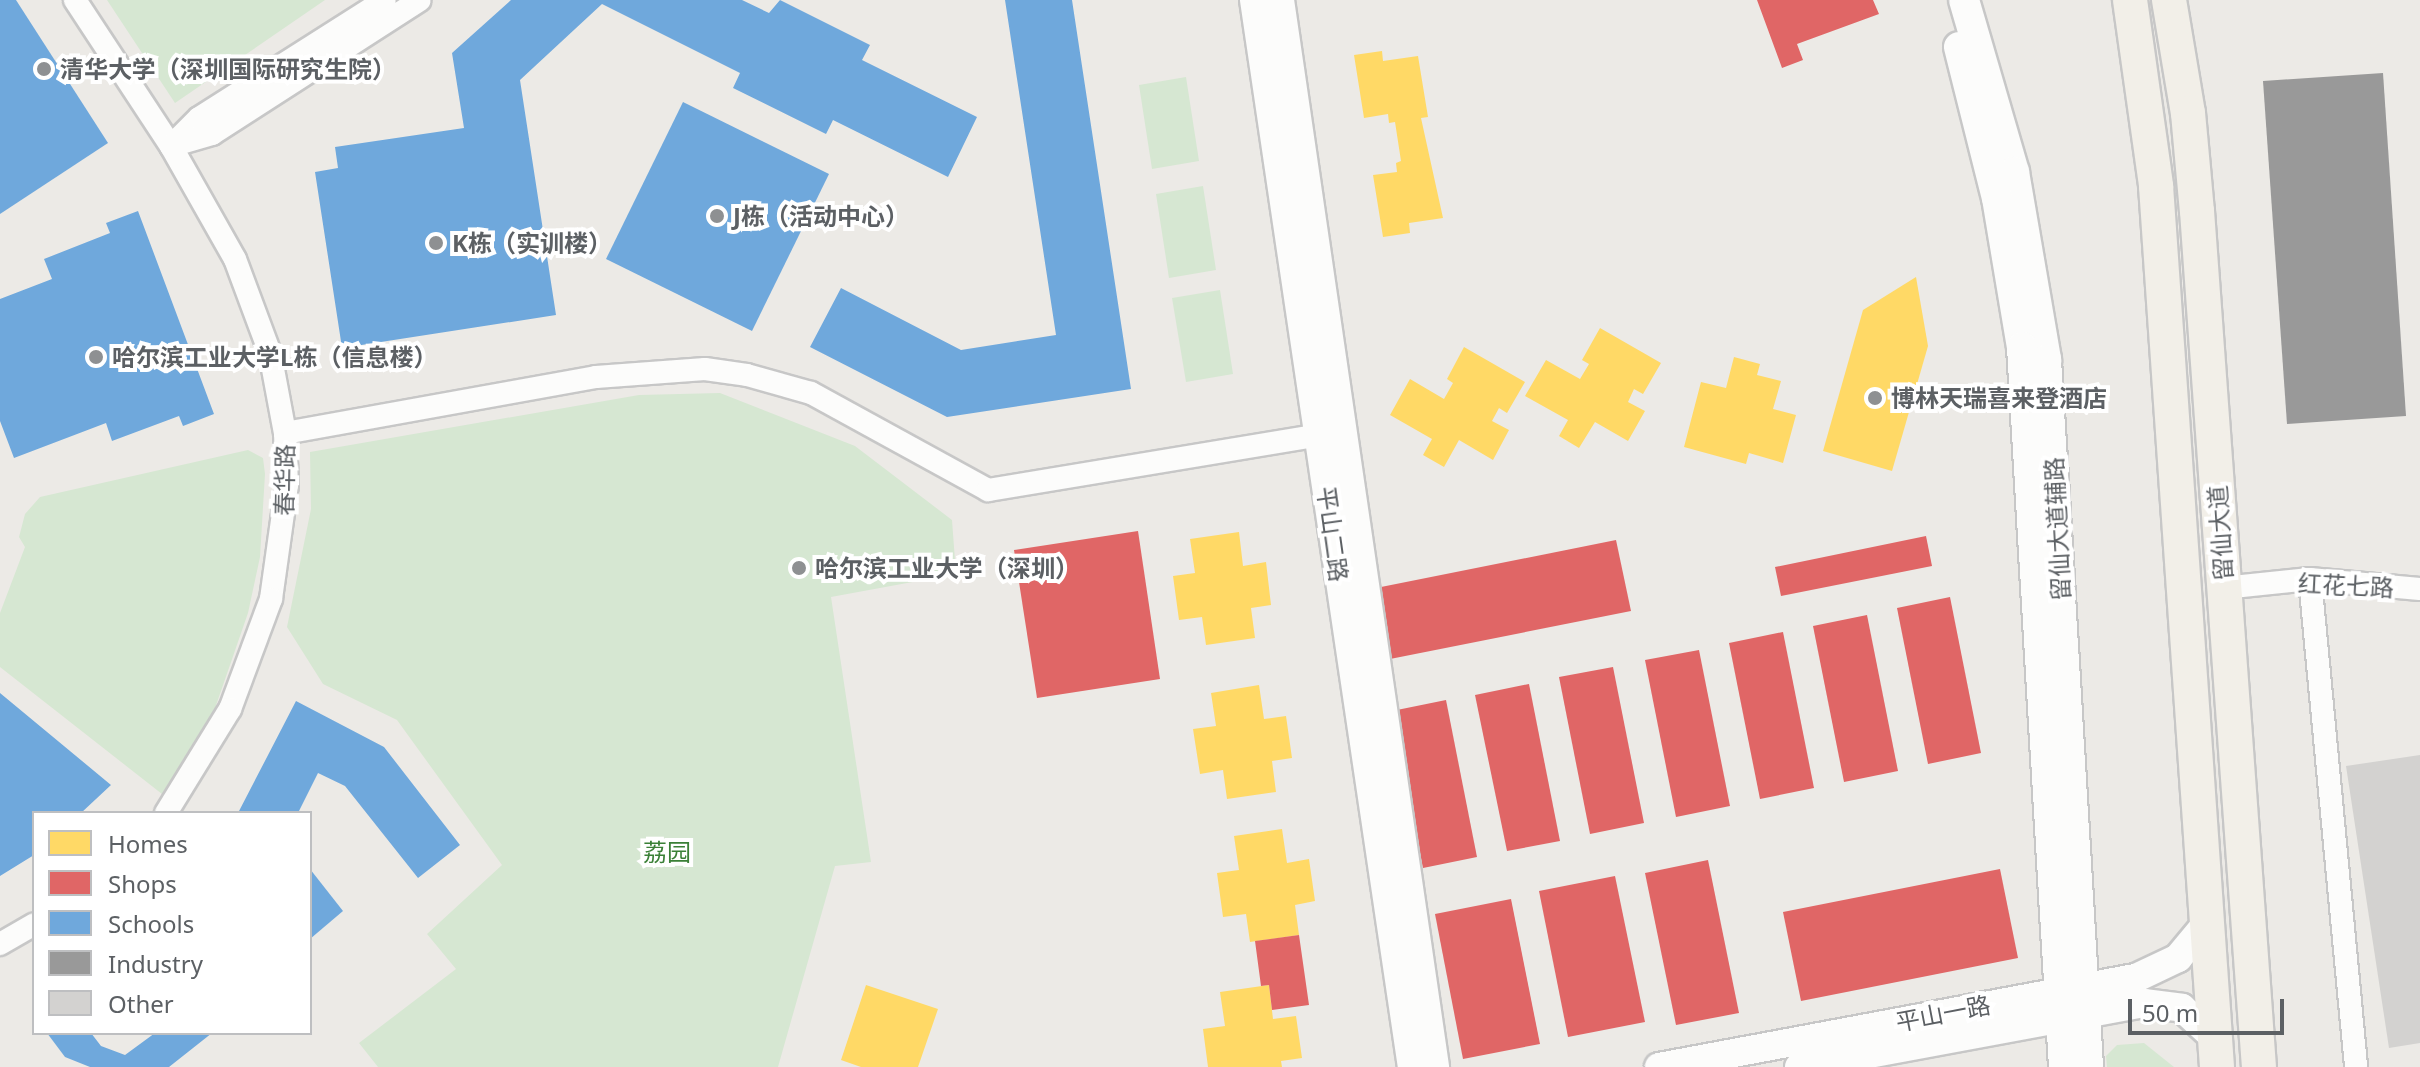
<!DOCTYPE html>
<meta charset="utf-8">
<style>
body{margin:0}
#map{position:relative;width:2420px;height:1067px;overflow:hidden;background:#eceae6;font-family:"Noto Sans","Noto Sans SC",sans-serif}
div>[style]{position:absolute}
.green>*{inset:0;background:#d6e7d2}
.homes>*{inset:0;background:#ffd966}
.shops>*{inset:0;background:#e06666}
.schools>*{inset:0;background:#6fa8dc}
.industry>*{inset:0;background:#999}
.building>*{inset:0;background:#d3d2d0}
.roads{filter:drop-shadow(2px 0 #c7c7c7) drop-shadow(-2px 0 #c7c7c7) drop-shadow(0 2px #c7c7c7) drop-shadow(0 -2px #c7c7c7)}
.minor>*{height:22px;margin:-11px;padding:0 11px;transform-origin:11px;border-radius:11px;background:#fcfcfb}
.tertiary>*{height:28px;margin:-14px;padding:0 14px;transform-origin:14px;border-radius:14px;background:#fcfcfb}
.secondary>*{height:30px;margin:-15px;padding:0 15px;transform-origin:15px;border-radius:15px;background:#fcfcfb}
.primary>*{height:34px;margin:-17px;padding:0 17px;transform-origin:17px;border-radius:17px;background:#f2efe8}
.dots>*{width:22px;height:22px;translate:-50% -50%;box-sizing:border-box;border:4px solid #fff;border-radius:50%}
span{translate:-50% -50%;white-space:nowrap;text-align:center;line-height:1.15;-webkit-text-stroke:8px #fff;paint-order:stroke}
.poi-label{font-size:24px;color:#5c6064;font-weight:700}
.left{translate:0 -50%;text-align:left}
.street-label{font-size:24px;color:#5c6064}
.park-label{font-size:24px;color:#3b8037}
.legend{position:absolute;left:32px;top:811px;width:280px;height:224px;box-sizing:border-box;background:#fff;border:2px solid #bebfc1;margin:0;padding:10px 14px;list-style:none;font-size:24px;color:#5c6064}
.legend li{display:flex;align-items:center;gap:16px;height:40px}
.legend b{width:40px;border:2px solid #bebfc1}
.scale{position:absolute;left:2128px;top:999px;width:156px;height:36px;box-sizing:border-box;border:4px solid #5c6064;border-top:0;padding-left:10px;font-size:24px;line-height:28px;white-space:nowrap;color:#5c6064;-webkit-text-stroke:6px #fff;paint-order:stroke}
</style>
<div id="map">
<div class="green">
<div style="clip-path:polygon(107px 0,325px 0,175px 103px)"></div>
<div style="clip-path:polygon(1186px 77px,1199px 161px,1152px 169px,1139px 85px)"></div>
<div style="clip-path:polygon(1203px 186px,1216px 270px,1169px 278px,1156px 194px)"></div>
<div style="clip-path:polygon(1220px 290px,1233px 374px,1186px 382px,1172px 298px)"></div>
<div style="clip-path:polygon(720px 393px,855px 446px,952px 520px,956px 574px,831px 597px,871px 862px,835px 866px,778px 1067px,378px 1067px,359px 1043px,456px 969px,427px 934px,502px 865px,397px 720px,323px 684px,287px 627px,311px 509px,310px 452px,639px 395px)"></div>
<div style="clip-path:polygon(248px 450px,263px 458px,265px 474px,260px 557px,248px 613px,213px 714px,162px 794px,0 667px,0 613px,25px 547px,19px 537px,25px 514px,40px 497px)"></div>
<div style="clip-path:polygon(2144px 1043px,2174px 1067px,2107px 1067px,2106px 1056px,2117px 1045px)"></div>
</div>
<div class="homes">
<div style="clip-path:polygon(1382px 51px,1383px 61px,1418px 56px,1428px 117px,1421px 118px,1443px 218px,1409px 223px,1410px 233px,1383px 237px,1373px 175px,1397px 172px,1396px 163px,1401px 161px,1395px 122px,1389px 123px,1388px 114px,1364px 118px,1354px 55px)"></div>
<div style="clip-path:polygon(1916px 277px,1928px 346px,1892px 471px,1823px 451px,1863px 310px)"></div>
<div style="clip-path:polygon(1600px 328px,1661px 363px,1643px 394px,1634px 389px,1628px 402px,1645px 411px,1628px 441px,1595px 422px,1579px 448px,1559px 436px,1568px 420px,1525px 396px,1546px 360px,1580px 379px,1589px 364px,1582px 360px)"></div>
<div style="clip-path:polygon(1464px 347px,1525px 382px,1507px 413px,1499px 408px,1492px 421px,1509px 430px,1493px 460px,1459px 440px,1444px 467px,1423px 455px,1432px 439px,1390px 415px,1410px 379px,1444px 399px,1453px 383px,1447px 379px)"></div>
<div style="clip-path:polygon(1734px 357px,1760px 364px,1757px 375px,1781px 381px,1773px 409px,1796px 415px,1783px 463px,1749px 453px,1746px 464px,1684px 447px,1701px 382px,1726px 388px)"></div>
<div style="clip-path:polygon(1239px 532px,1243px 566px,1266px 562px,1271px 605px,1251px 608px,1255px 638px,1206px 645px,1202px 617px,1179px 620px,1173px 576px,1195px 573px,1190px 539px)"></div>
<div style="clip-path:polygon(1259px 685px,1264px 719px,1286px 716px,1292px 758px,1272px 761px,1276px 792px,1227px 799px,1223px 770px,1200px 774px,1193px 729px,1216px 726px,1211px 693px)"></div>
<div style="clip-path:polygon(1282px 829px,1287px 863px,1309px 859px,1315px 901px,1295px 905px,1299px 935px,1250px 942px,1246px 914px,1223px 917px,1217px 873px,1239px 870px,1234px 836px)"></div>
<div style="clip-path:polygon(866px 985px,938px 1009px,918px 1067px,861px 1067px,841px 1060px)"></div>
<div style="clip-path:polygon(1269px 985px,1273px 1019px,1296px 1016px,1302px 1058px,1281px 1061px,1282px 1067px,1208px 1067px,1203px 1029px,1225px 1026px,1220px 992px)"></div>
</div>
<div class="shops">
<div style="clip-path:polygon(1757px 0,1873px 0,1879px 14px,1797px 44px,1803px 60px,1782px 68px)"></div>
<div style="clip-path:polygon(1138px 531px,1160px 679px,1037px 698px,1014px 550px)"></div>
<div style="clip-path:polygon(1926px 536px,1932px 566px,1781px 596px,1775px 567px)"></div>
<div style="clip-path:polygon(1616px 540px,1631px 611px,1385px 660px,1371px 589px)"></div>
<div style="clip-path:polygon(1950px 597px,1981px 753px,1928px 764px,1897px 608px)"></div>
<div style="clip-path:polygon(1867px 615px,1898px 771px,1844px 782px,1813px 626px)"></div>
<div style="clip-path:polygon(1783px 632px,1814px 788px,1760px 799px,1729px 643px)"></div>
<div style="clip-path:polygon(1699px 650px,1730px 806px,1676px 817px,1645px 660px)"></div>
<div style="clip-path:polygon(1613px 667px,1644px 823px,1590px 834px,1559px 677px)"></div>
<div style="clip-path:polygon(1529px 684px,1560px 841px,1507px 851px,1475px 695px)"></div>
<div style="clip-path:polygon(1446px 700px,1477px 857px,1423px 868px,1392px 711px)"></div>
<div style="clip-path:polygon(1708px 860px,1739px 1013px,1676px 1025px,1645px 873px)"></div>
<div style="clip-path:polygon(2000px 869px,2018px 958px,1801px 1001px,1783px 912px)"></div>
<div style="clip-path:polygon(1615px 876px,1645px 1022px,1568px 1037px,1539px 891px)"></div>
<div style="clip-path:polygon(1511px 899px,1540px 1044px,1463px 1059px,1435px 914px)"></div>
<div style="clip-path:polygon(1299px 935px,1309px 1005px,1272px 1010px,1269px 985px,1261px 986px,1255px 941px)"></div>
</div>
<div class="schools">
<div style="clip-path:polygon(0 0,16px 0,108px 143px,0 214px)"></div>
<div style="clip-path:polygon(511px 0,742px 0,769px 13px,780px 0,870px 45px,862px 60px,977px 117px,948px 177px,833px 120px,826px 134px,733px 88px,740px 73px,602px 4px,520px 80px,556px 315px,342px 348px,315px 172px,338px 168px,335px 147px,464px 128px,452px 53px)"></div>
<div style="clip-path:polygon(1005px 0,1072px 0,1131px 389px,947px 417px,810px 347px,841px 288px,961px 350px,1056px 335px)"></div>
<div style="clip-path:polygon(683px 102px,829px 174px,752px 331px,606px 259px)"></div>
<div style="clip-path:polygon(138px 211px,214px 414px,183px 426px,179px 416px,112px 441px,106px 423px,14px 458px,0 421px,0 299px,52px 279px,44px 259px,110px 233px,106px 223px)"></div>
<div style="clip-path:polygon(0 693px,111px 785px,81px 813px,34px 813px,34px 855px,0 876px)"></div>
<div style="clip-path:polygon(296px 701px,384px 747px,460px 845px,418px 878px,345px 786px,318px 773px,298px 813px,238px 813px)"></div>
<div style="clip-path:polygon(310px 869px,343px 911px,310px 939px)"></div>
<div style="clip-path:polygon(47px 1033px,91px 1033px,101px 1046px,125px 1055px,155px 1033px,212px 1033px,169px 1067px,90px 1067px,65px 1057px)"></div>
</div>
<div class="industry">
<div style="clip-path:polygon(2383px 73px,2406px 416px,2287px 424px,2263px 81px)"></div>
</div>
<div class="building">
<div style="clip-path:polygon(2420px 755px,2420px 1043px,2389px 1048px,2346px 766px)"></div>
</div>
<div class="roads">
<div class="minor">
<div style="left:75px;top:0;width:175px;rotate:56.7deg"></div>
<div style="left:171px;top:146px;width:130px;rotate:60.5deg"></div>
<div style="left:235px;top:259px;width:100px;rotate:69.6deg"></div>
<div style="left:270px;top:353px;width:81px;rotate:79.4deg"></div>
<div style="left:285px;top:433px;width:52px;rotate:87.8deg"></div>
<div style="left:287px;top:485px;width:115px;rotate:98deg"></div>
<div style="left:271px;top:599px;width:117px;rotate:110.4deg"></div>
<div style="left:230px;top:709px;width:122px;rotate:121.6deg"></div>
<div style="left:172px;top:145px;width:38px;rotate:-45deg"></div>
<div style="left:199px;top:118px;width:220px;rotate:-32.4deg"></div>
<div style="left:171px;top:146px;width:43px;rotate:-16.3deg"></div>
<div style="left:212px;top:134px;width:247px;rotate:-32.8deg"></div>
<div style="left:285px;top:433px;width:316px;rotate:-10.2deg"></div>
<div style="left:596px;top:377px;width:109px;rotate:-4.2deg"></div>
<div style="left:705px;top:369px;width:42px;rotate:8.1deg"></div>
<div style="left:747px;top:375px;width:66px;rotate:15.7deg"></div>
<div style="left:811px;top:393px;width:202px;rotate:28.7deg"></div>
<div style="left:988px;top:490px;width:351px;rotate:-9.4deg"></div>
<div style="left:2310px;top:579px;width:490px;rotate:84.6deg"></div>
<div style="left:2223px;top:588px;width:87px;rotate:-5.9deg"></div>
<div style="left:2310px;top:579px;width:110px;rotate:5.2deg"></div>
<div style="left:0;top:944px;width:39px;rotate:-30deg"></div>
</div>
<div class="tertiary">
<div style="left:1254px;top:0;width:1079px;rotate:81.58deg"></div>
<div style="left:1280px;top:0;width:1078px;rotate:81.73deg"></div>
<div style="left:1659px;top:1067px;width:485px;rotate:-10.6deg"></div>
<div style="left:2136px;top:978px;width:47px;rotate:-25.5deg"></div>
<div style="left:2178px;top:958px;width:45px;rotate:-50.4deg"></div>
<div style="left:1799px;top:1067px;width:351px;rotate:-10.5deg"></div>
<div style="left:2144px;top:1003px;width:38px;rotate:7deg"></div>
<div style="left:2182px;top:1008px;width:45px;rotate:42.3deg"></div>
</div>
<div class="secondary">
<div style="left:1964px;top:0;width:179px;rotate:73.8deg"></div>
<div style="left:2014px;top:172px;width:191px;rotate:80.3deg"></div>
<div style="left:2046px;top:360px;width:708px;rotate:86.6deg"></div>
<div style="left:1959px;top:47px;width:156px;rotate:75.9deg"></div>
<div style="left:1997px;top:198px;width:151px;rotate:80.5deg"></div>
<div style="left:2022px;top:347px;width:721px;rotate:86.66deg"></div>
</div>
<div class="primary">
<div style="left:2130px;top:0;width:188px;rotate:82deg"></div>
<div style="left:2156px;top:186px;width:883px;rotate:86.04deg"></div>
<div style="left:2169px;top:0;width:115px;rotate:80.5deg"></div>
<div style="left:2188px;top:113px;width:98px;rotate:84.8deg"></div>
<div style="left:2197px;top:211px;width:858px;rotate:85.86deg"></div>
</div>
</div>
<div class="dots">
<div style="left:44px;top:69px;background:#8e9092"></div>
<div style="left:717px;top:216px;background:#8e9092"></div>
<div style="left:436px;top:243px;background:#8e9092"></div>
<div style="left:96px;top:357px;background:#8e9092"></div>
<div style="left:1875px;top:398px;background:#8e9092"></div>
<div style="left:799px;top:568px;background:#8e9092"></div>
</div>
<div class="poi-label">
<span class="left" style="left:60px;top:69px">清华大学（深圳国际研究生院）</span>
<span class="left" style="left:733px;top:216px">J栋（活动中心）</span>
<span class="left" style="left:452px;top:243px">K栋（实训楼）</span>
<span class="left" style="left:112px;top:357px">哈尔滨工业大学L栋（信息楼）</span>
<span class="left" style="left:1891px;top:398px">博林天瑞喜来登酒店</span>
<span class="left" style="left:815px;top:568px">哈尔滨工业大学（深圳）</span>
</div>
<div class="street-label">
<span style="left:284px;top:480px;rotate:-89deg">春华路</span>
<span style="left:2057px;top:529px;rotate:-93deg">留仙大道辅路</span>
<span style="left:2220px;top:533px;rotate:-94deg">留仙大道</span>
<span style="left:1333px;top:534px;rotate:82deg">平山二路</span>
<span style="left:2346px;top:585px;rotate:3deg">红花七路</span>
<span style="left:1943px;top:1013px;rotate:-11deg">平山一路</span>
</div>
<div class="park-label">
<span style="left:667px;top:852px">荔园</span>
</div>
<ul class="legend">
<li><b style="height:22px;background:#ffd966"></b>Homes</li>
<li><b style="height:22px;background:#e06666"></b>Shops</li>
<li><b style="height:22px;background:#6fa8dc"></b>Schools</li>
<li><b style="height:22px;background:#999"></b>Industry</li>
<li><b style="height:22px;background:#d3d2d0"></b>Other</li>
</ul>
<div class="scale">50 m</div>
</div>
